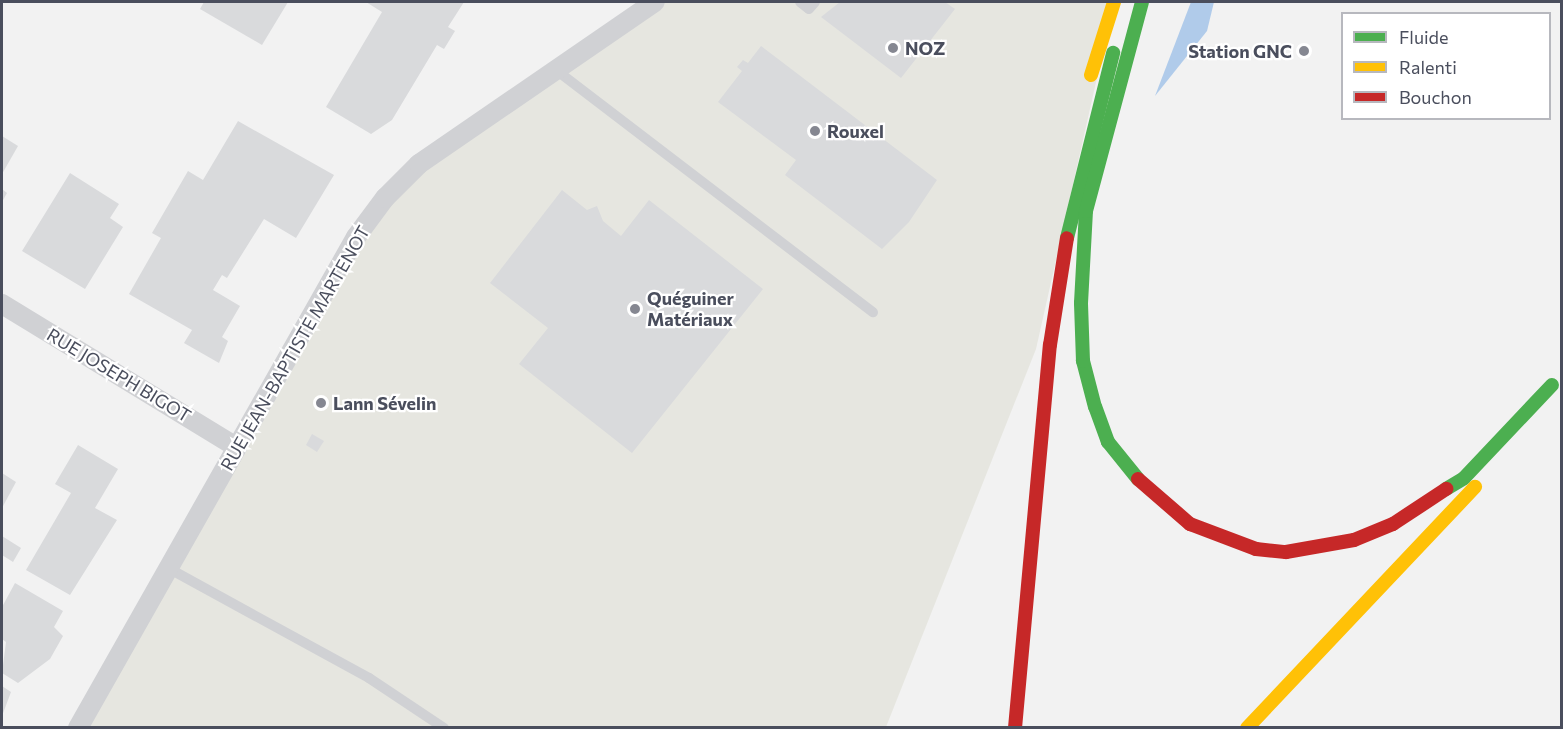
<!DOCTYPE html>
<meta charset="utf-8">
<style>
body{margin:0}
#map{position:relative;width:1563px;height:729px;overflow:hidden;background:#f2f2f2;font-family:Commissioner,sans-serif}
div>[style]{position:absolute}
.commercial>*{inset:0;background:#e6e6e0}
.water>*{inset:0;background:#b0cbea}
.building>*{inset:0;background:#d9dadc}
.lane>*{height:10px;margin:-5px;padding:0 5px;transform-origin:5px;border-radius:5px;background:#d0d1d4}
.street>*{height:20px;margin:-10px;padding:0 10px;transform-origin:10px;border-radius:10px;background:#d0d1d4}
.fast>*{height:14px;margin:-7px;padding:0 7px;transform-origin:7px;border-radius:7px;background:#4caf50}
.slow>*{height:14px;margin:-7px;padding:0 7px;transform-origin:7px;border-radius:7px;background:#ffc107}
.jam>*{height:14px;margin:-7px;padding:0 7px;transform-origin:7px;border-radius:7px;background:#c62828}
.dots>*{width:16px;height:16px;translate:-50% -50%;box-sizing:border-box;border:3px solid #fff;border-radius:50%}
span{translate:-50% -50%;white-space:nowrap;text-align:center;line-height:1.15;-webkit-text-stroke:4.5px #fff;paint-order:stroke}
.poi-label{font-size:18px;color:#4a4e5d;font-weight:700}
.left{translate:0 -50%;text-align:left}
.right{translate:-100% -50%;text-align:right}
.street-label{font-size:18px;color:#4a4e5d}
.frame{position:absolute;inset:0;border:3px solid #4a4e5d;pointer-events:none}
.legend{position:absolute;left:1341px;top:12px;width:210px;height:108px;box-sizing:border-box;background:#fff;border:2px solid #b7b8be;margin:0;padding:8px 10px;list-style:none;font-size:18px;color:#4a4e5d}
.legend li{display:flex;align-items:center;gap:12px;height:30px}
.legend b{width:30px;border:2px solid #b7b8be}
</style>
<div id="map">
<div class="commercial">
<div style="clip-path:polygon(655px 2px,1114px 2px,1036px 349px,886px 727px,78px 728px,385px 198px)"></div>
</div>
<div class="water">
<div style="clip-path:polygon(1191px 2px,1214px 2px,1207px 31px,1155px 96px)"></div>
</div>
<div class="building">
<div style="clip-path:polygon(204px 2px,288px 2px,262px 45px,200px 9px)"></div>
<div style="clip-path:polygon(366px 2px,464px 2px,448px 27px,455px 31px,444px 49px,437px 45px,392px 120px,371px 134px,326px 107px,382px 12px)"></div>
<div style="clip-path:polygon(840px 2px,945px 2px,955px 9px,901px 78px,821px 17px)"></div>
<div style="clip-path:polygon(761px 46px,937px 180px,909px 222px,882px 249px,785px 175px,796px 160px,718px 102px,742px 71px,737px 67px,743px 60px,748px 63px)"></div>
<div style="clip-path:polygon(238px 121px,334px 175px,296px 238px,264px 219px,227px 278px,222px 275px,213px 290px,240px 306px,222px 337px,228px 341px,219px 363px,184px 343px,192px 330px,129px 294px,161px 238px,152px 233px,188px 171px,203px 180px)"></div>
<div style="clip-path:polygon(2px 136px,18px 146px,2px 174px)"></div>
<div style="clip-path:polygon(70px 173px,119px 204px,110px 218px,123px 227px,85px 289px,22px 251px)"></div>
<div style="clip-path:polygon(2px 189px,7px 193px,2px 202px)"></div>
<div style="clip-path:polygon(562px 190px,587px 210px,597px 206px,603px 221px,621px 236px,649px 200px,763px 289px,632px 453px,519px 364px,548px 328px,490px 283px)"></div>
<div style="clip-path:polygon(312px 434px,324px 441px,317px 452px,306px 445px)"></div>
<div style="clip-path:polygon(78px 445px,118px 469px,95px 508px,117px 520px,70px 595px,26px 570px,71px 493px,55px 484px)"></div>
<div style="clip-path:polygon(2px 473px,16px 482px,2px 508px)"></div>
<div style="clip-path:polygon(2px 536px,21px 548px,13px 562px,2px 555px)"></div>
<div style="clip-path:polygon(15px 583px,63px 611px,54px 627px,63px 636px,50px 659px,18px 683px,2px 673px,6px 642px,2px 639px,2px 607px)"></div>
<div style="clip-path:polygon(2px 686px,11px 692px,2px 716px)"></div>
</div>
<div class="lane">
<div style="left:800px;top:2px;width:11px;rotate:38deg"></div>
<div style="left:809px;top:9px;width:9px;rotate:-49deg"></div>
<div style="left:556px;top:70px;width:399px;rotate:37.4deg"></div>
<div style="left:168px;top:568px;width:229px;rotate:28.7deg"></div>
<div style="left:369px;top:678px;width:90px;rotate:33.7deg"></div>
</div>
<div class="street">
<div style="left:2px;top:304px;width:274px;rotate:31.4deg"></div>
<div style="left:78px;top:728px;width:564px;rotate:-60.48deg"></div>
<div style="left:356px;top:237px;width:49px;rotate:-53.4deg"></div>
<div style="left:385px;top:198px;width:48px;rotate:-45deg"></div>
<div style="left:419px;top:164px;width:286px;rotate:-34.5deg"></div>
</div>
<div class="fast">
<div style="left:1067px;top:238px;width:191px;rotate:-76deg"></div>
<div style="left:1138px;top:479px;width:48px;rotate:-129deg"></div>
<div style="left:1108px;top:442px;width:37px;rotate:-110deg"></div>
<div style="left:1095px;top:407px;width:48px;rotate:-104.6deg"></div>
<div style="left:1083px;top:361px;width:58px;rotate:-92deg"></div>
<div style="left:1081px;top:303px;width:92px;rotate:-86.9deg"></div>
<div style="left:1086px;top:211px;width:216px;rotate:-75deg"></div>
<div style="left:1446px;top:489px;width:21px;rotate:-31deg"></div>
<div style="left:1464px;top:478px;width:128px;rotate:-46.6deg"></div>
</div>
<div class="slow">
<div style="left:1091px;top:75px;width:77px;rotate:-72.5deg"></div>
<div style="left:1247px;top:728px;width:332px;rotate:-46.6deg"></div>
</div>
<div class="jam">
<div style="left:1138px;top:479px;width:69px;rotate:40.9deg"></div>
<div style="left:1190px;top:524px;width:71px;rotate:20.7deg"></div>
<div style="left:1256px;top:549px;width:30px;rotate:6deg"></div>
<div style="left:1286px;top:552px;width:69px;rotate:-10deg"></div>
<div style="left:1354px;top:540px;width:42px;rotate:-22.3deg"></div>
<div style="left:1393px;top:524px;width:64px;rotate:-33.4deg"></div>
<div style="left:1015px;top:728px;width:385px;rotate:-84.8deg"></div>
<div style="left:1050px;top:345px;width:108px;rotate:-81deg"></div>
</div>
<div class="dots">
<div style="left:893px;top:48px;background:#858791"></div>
<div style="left:1304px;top:51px;background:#858791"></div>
<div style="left:815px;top:131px;background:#858791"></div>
<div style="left:635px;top:309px;background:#858791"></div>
<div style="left:321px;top:403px;background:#858791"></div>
</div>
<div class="poi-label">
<span class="left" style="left:905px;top:48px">NOZ</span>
<span class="right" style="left:1292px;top:51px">Station GNC</span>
<span class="left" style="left:827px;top:131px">Rouxel</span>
<span class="left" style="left:647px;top:309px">Quéguiner<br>Matériaux</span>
<span class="left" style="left:333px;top:403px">Lann Sévelin</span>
</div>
<div class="street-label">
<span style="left:295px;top:348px;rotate:-60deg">RUE JEAN-BAPTISTE MARTENOT</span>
<span style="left:119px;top:375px;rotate:31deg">RUE JOSEPH BIGOT</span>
</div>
<div class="frame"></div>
<ul class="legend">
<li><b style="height:8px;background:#4caf50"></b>Fluide</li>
<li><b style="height:8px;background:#ffc107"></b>Ralenti</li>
<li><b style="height:8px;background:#c62828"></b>Bouchon</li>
</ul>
</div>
